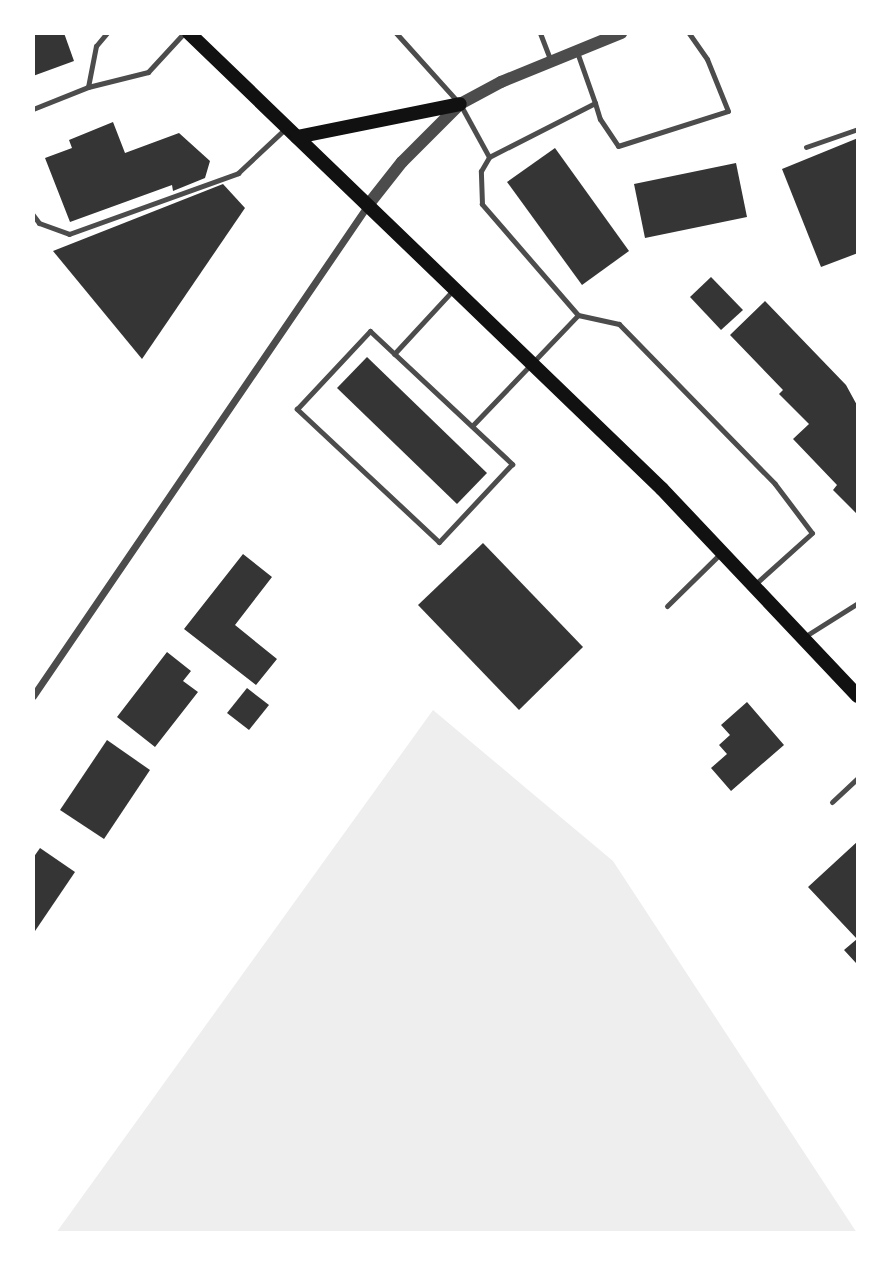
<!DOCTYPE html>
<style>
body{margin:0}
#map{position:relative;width:891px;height:1266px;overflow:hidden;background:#fff;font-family:Ubuntu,sans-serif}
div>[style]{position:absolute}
.green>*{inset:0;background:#eee}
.building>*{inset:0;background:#353535}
.service>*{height:5px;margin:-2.5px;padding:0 2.5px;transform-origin:2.5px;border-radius:2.5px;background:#4c4c4c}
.minor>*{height:7px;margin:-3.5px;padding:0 3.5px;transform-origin:3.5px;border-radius:3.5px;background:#4c4c4c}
.tertiary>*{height:12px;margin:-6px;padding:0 6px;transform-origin:6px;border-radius:6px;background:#4c4c4c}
.secondary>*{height:14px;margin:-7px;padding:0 7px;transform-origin:7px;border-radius:7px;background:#111}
span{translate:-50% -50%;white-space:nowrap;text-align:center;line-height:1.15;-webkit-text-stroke:5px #fff;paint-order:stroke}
.frame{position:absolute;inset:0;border:35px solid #fff;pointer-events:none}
</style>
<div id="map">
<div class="green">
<div style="clip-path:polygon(433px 710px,613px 861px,857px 1233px,56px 1233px)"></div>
</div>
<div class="building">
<div style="clip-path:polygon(33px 33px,64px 33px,74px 61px,33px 76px)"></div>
<div style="clip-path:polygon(113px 122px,125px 153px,179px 133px,210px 161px,205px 178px,173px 191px,172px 185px,70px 222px,45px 158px,72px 148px,69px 140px)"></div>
<div style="clip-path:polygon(858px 138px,858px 253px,821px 267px,782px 169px)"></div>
<div style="clip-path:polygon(555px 148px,629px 251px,582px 285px,507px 182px)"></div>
<div style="clip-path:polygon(736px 163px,747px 217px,645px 238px,634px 184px)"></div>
<div style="clip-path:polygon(223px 184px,245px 208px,142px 359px,53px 251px)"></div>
<div style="clip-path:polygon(711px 277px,743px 310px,721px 330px,690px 297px)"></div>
<div style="clip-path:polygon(765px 301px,846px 385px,858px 407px,858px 515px,833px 490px,837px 485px,793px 439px,809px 424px,779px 394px,783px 390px,730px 335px)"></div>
<div style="clip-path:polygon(367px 357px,487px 473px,457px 504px,337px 388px)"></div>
<div style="clip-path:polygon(483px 543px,583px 647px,519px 710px,418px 605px)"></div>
<div style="clip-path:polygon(243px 554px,272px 577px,235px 625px,277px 659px,256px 685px,184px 629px)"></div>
<div style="clip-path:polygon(167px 652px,191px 671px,183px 681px,198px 692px,155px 747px,117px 717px)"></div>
<div style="clip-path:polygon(247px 688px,269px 705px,249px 730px,227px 713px)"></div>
<div style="clip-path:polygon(747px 702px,784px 745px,731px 791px,711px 768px,727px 754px,719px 745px,730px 735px,721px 725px)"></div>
<div style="clip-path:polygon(107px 740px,150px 770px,104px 839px,60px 810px)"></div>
<div style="clip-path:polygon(858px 841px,858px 962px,856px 963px,844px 950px,857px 939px,808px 887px)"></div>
<div style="clip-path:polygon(40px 848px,75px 872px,33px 934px,33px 858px)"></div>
</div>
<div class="service">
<div style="left:396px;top:33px;width:96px;rotate:48deg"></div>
<div style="left:460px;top:104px;width:60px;rotate:61.3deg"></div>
<div style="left:540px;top:33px;width:31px;rotate:69deg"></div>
<div style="left:88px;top:87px;width:42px;rotate:-79deg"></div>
<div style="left:96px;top:46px;width:17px;rotate:-50deg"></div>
<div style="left:595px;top:103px;width:17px;rotate:73deg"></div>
<div style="left:600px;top:119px;width:32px;rotate:56deg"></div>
<div style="left:618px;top:146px;width:115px;rotate:-17.7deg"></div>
<div style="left:728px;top:111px;width:56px;rotate:-112deg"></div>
<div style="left:707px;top:59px;width:32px;rotate:-125deg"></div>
<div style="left:33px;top:109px;width:59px;rotate:-21.8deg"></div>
<div style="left:88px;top:87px;width:62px;rotate:-14deg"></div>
<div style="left:148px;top:72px;width:53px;rotate:-47.3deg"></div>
<div style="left:806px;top:147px;width:55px;rotate:-19.1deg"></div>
<div style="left:33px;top:215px;width:10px;rotate:53deg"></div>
<div style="left:39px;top:223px;width:32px;rotate:20deg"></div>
<div style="left:69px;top:234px;width:180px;rotate:-19.8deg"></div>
<div style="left:238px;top:173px;width:66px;rotate:-43.2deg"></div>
<div style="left:578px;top:315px;width:42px;rotate:12.4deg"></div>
<div style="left:619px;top:324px;width:223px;rotate:45.7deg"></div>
<div style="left:775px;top:484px;width:61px;rotate:52.9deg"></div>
<div style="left:812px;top:533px;width:78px;rotate:138.1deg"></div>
<div style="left:370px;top:331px;width:195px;rotate:43.1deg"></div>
<div style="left:512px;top:464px;width:107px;rotate:133.1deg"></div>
<div style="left:439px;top:542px;width:195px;rotate:-136.9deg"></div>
<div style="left:297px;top:409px;width:107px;rotate:-46.9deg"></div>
<div style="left:394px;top:354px;width:88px;rotate:-47.3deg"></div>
<div style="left:472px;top:426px;width:153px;rotate:-46.3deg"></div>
<div style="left:578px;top:315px;width:147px;rotate:-130.9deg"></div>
<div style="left:482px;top:204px;width:33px;rotate:-92deg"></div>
<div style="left:481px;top:171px;width:16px;rotate:-60deg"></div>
<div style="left:489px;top:157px;width:119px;rotate:-27deg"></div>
<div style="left:595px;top:103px;width:54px;rotate:-109.4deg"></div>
<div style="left:667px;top:606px;width:74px;rotate:-44.5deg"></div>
<div style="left:804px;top:637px;width:64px;rotate:-32.2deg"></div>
<div style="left:832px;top:802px;width:35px;rotate:-43deg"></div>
</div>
<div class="minor">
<div style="left:33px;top:696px;width:594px;rotate:-55.7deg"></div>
</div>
<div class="tertiary">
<div style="left:368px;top:205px;width:55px;rotate:-51.7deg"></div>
<div style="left:402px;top:162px;width:82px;rotate:-45deg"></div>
<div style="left:460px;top:104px;width:47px;rotate:-28.2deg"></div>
<div style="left:501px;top:82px;width:130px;rotate:-22.2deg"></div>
</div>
<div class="secondary">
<div style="left:189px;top:33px;width:657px;rotate:43.95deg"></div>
<div style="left:662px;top:489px;width:285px;rotate:46.6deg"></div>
<div style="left:297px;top:137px;width:166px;rotate:-11.4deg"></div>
</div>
<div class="frame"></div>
</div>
